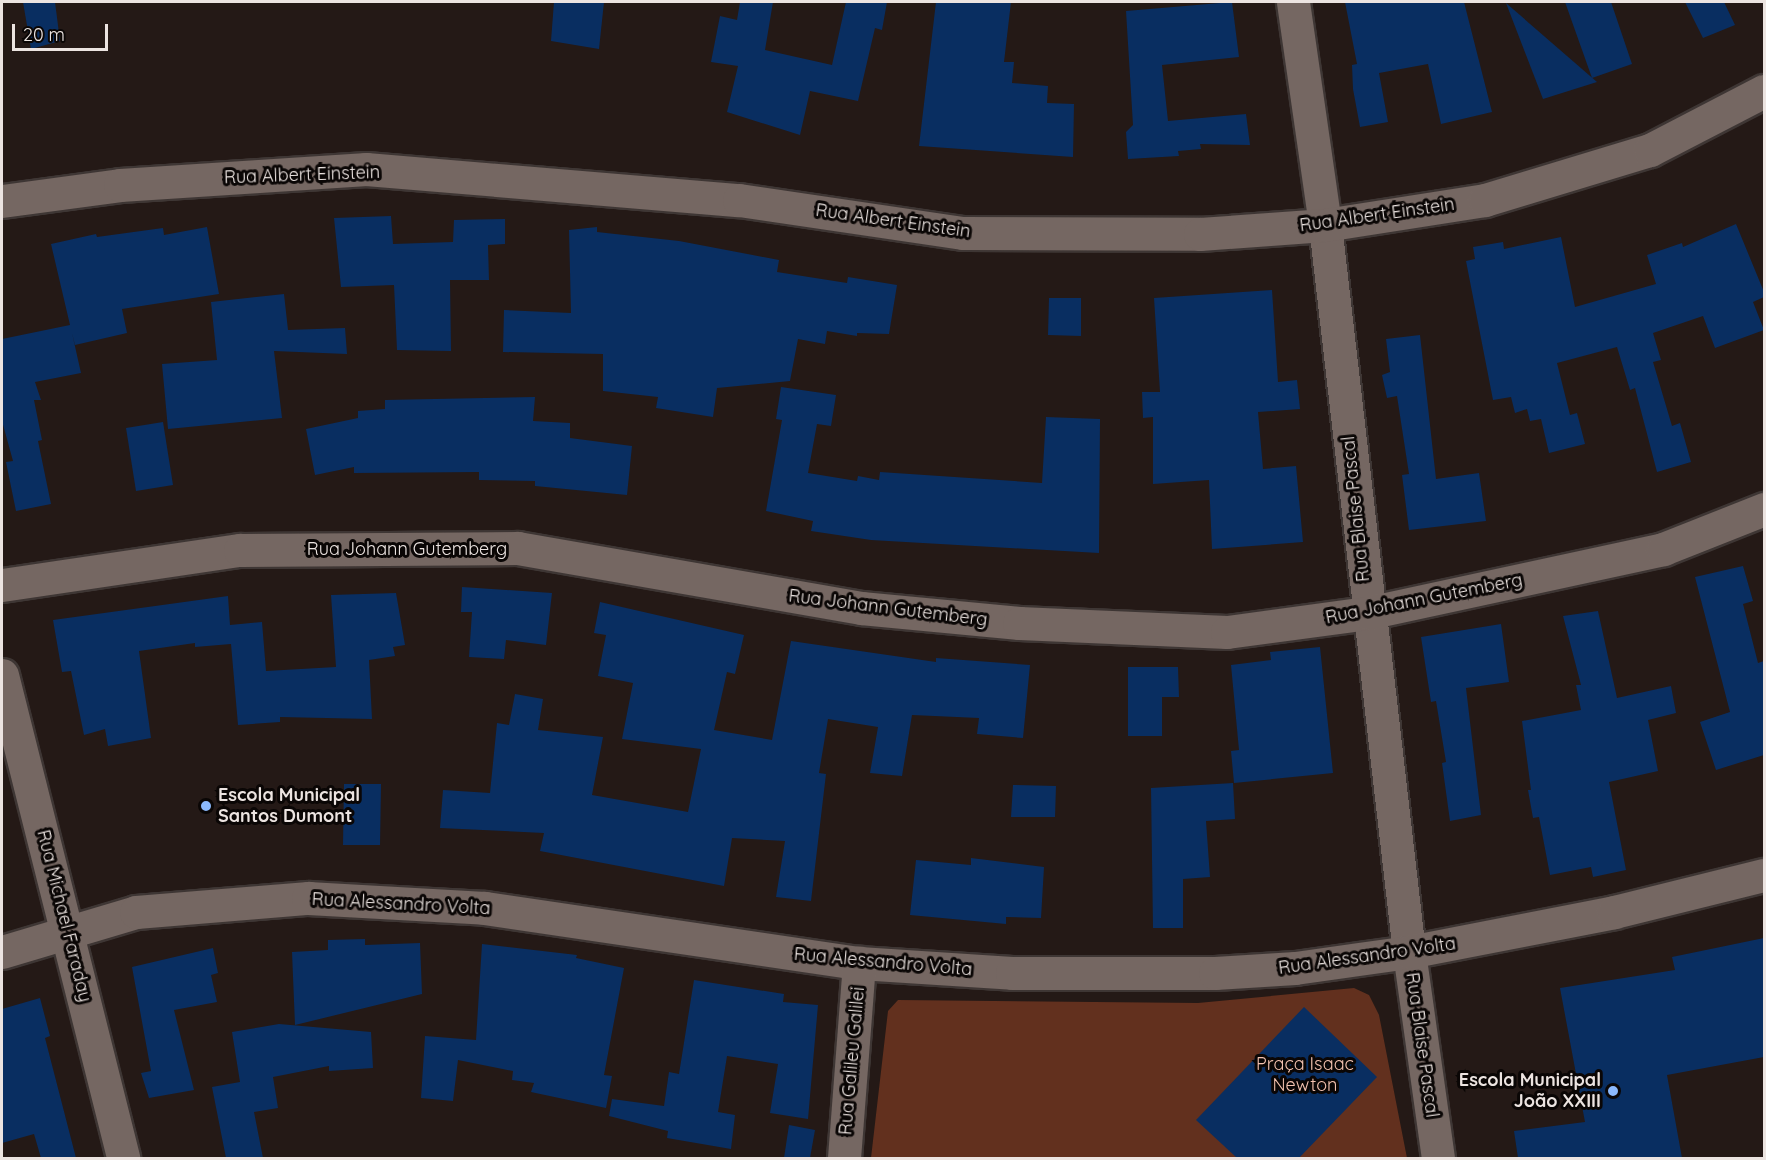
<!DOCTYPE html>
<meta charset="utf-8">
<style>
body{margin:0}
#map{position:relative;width:1766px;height:1160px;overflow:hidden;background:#241916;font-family:Quicksand,sans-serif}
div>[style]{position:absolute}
.green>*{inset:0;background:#62301e}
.building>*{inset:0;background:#092e61}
.roads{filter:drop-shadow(2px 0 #3e3634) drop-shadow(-2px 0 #3e3634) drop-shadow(0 2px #3e3634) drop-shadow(0 -2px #3e3634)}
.minor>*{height:33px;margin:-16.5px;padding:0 16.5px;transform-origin:16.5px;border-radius:16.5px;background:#756762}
.dots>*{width:16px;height:16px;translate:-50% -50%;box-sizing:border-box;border:3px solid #0a0605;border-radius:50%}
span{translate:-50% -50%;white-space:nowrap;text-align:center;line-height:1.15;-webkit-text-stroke:6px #0a0605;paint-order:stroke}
.street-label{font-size:18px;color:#ece4e1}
.poi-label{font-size:18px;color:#ece4e1;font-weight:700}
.left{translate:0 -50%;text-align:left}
.right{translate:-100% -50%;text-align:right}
.park-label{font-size:18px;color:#f4c3b1}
.frame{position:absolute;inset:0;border:3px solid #ece4e1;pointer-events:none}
.scale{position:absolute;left:12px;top:24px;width:96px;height:27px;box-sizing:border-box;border:3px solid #ece4e1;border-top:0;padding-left:8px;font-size:18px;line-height:21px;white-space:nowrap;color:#ece4e1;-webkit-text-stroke:4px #0a0605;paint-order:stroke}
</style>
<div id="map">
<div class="green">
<div style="clip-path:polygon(1354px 988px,1369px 995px,1379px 1015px,1407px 1158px,871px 1158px,888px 1011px,898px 1000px,1198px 1003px)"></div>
</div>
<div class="building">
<div style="clip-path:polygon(23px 2px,55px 2px,60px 41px,31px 49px)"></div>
<div style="clip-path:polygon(554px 2px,604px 2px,599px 49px,551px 41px)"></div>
<div style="clip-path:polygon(740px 2px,773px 2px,765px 50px,832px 65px,846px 2px,887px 2px,882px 30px,875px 28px,858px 101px,810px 91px,800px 135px,727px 112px,738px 66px,711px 62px,720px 16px,737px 20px)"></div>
<div style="clip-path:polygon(936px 2px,1011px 2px,1004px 62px,1014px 62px,1012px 83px,1048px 86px,1047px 103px,1074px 104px,1073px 157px,919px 146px)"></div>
<div style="clip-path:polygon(1232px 2px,1239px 57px,1162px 65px,1168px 121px,1246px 114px,1250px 145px,1200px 144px,1201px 149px,1178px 151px,1179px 156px,1128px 159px,1126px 132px,1133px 125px,1126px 11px)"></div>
<div style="clip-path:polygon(1345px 2px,1464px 2px,1492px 112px,1441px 124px,1428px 64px,1379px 73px,1388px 122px,1360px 127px,1353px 89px,1352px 65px,1357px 64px)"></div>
<div style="clip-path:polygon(1565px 2px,1611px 2px,1632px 64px,1592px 78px)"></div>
<div style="clip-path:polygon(1685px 2px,1724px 2px,1735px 25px,1703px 38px)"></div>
<div style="clip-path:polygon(1506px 3px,1597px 82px,1543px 99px)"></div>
<div style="clip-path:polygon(391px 216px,393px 244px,453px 242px,454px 220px,505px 219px,505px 244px,488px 245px,489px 280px,450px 280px,451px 351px,397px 350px,394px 285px,341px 287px,334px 218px)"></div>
<div style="clip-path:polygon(1736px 224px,1764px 292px,1764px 297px,1753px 302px,1764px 330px,1715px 348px,1703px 316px,1653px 333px,1661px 360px,1653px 362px,1672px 426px,1680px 423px,1691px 462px,1657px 472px,1635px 388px,1630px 390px,1617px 347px,1557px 363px,1570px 415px,1577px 413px,1585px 444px,1549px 453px,1541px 419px,1530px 421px,1527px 409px,1515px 413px,1511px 397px,1493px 400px,1466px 261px,1475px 259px,1473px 247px,1503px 242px,1504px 249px,1561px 237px,1575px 307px,1656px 284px,1647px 255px,1682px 243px,1683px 247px)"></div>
<div style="clip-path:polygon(207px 227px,219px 294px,122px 309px,127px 333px,75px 345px,72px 333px,81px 373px,35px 382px,41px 400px,34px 400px,42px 440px,38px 441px,51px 504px,16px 511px,6px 462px,13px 461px,2px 421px,2px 339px,70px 325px,51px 244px,96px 234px,97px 237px,163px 228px,164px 235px)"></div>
<div style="clip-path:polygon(597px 227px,597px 232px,679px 241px,779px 260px,777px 272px,847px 283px,848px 277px,897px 285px,889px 334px,857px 333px,857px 336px,827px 331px,825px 344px,798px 339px,790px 381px,717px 388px,713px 417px,656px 408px,658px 397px,603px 391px,603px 354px,503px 352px,504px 310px,571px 313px,569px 230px)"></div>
<div style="clip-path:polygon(1272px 290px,1278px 382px,1297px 380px,1300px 409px,1258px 412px,1263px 469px,1296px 466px,1303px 542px,1212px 549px,1209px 480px,1153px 484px,1153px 417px,1143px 418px,1142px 392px,1160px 392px,1154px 298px)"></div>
<div style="clip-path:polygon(284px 294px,288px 330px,345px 328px,347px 354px,274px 351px,282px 418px,168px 429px,162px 364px,217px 360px,211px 302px)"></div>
<div style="clip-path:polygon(1049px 298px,1081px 298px,1081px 336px,1048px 335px)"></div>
<div style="clip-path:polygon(1420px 335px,1436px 479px,1479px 473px,1486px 521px,1409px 530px,1402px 475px,1409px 474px,1397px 396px,1387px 398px,1382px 375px,1390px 372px,1386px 339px)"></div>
<div style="clip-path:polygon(781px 387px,836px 395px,831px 426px,817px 424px,808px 473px,857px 481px,858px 476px,879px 480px,880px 472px,1042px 483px,1046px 417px,1100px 419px,1099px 553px,871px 540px,811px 531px,813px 521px,766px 511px,782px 420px,776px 419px)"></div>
<div style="clip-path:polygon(535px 397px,533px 421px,570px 423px,570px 438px,632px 446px,627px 495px,535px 486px,535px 481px,479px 480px,479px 472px,354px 473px,354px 467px,315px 475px,306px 429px,358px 418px,358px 411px,385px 409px,385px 400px)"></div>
<div style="clip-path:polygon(163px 422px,173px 485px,136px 491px,126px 428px)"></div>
<div style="clip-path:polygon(1743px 566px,1753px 601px,1743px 604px,1758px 663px,1764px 661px,1764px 755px,1716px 770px,1700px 722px,1730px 712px,1695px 577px)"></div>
<div style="clip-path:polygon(462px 587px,552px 593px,546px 645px,506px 640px,504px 659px,469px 657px,472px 612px,461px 612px)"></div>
<div style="clip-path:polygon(396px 593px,405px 645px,393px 647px,395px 656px,369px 660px,372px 719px,280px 717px,280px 722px,238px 725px,231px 644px,195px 647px,195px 643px,139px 651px,151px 738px,108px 746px,105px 729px,84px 735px,71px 671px,62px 672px,53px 620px,228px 596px,230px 625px,262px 622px,266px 671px,336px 667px,331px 595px)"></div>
<div style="clip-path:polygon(600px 602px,744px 635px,735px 674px,727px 672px,714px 730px,772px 740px,791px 641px,936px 662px,936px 658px,1030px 665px,1023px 738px,977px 734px,979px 718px,912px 715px,902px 776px,870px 773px,878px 727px,828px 719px,819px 773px,826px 774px,811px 901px,776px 897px,785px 841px,732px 838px,724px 886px,540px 851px,544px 833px,440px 828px,443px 790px,490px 793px,497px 723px,509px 725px,515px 694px,543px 699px,538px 730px,603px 737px,592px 795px,688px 812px,701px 749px,622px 739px,633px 683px,598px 676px,606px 635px,594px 633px)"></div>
<div style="clip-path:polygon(1598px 611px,1617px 698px,1671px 686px,1676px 713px,1648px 720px,1658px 771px,1609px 782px,1626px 870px,1593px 877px,1591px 867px,1550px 875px,1539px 817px,1533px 818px,1528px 790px,1531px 790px,1522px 721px,1581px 710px,1576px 685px,1581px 685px,1563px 616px)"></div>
<div style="clip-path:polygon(1501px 624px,1509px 682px,1466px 688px,1481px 815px,1450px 821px,1442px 763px,1446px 762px,1436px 701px,1431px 702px,1421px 637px)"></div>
<div style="clip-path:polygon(1320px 647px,1333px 773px,1234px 783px,1231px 751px,1239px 750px,1231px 665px,1271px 660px,1270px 652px)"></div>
<div style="clip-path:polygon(1128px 667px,1178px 667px,1179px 697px,1162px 697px,1162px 736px,1128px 736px)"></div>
<div style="clip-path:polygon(1233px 783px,1235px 819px,1206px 821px,1210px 877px,1183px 879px,1183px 928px,1153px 928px,1151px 788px)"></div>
<div style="clip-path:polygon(344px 784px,381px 784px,380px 845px,343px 845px)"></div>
<div style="clip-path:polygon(1013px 785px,1056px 786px,1055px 817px,1011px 817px)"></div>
<div style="clip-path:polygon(971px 858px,1044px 867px,1041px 918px,1006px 917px,1006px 924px,910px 915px,916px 860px,971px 865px)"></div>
<div style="clip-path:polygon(1764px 938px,1764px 1057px,1667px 1075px,1682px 1158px,1518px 1158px,1514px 1131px,1585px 1122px,1560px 988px,1675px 970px,1672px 957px)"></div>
<div style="clip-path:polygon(365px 939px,365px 945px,420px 943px,422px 994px,295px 1025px,292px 952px,328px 950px,328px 940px)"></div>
<div style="clip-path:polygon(482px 944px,577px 955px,576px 958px,624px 968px,604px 1075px,612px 1076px,606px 1108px,531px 1092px,534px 1083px,512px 1080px,513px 1071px,458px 1060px,453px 1101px,421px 1098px,425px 1036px,476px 1040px)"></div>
<div style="clip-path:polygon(213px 948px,218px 973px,211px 975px,217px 1002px,174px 1010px,194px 1090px,149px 1098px,141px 1073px,151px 1071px,132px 967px)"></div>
<div style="clip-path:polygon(694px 980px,784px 994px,783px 1002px,818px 1005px,808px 1119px,770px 1113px,778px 1064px,727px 1056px,718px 1112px,735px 1115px,731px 1149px,667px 1138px,668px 1131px,609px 1116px,612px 1099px,664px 1106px,669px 1072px,679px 1074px)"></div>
<div style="clip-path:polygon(40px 998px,50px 1036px,45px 1038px,76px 1158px,41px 1158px,34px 1134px,2px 1143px,2px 1009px)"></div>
<div style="clip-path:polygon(1304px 1007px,1377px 1077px,1299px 1158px,1237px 1158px,1196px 1120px)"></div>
<div style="clip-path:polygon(279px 1024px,371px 1032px,373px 1068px,329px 1071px,329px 1066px,273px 1077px,278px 1108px,254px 1112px,263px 1158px,226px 1158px,212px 1087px,240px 1082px,232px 1032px)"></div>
<div style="clip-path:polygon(789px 1125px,815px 1130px,810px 1158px,784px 1158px)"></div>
</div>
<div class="roads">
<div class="minor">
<div style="left:1293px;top:2px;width:225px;rotate:81.8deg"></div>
<div style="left:1325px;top:225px;width:732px;rotate:83.41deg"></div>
<div style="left:1409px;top:952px;width:208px;rotate:82deg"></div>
<div style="left:2px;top:201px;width:119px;rotate:-7.7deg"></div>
<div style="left:120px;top:185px;width:247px;rotate:-3.7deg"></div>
<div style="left:366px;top:169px;width:374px;rotate:4.8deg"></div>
<div style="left:739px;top:200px;width:226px;rotate:8.4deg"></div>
<div style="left:963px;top:233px;width:237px;rotate:0.2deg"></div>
<div style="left:1200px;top:234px;width:125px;rotate:-4.1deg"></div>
<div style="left:1325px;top:225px;width:162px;rotate:-8.9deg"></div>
<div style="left:1485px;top:200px;width:172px;rotate:-16.9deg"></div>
<div style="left:1650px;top:150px;width:128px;rotate:-27.4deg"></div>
<div style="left:2px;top:585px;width:241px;rotate:-8.4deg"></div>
<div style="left:240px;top:550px;width:278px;rotate:-0.4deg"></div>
<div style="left:518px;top:548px;width:348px;rotate:9.9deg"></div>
<div style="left:861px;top:608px;width:159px;rotate:5.4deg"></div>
<div style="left:1019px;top:623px;width:208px;rotate:2.5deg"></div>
<div style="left:1227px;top:632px;width:142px;rotate:-7.7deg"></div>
<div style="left:1368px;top:613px;width:302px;rotate:-12.2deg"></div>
<div style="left:1663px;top:549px;width:109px;rotate:-21.6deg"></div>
<div style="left:2px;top:675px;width:498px;rotate:75.9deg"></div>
<div style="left:2px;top:952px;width:140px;rotate:-16.6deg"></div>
<div style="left:136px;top:912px;width:173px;rotate:-4.7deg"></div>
<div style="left:308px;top:898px;width:177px;rotate:3.2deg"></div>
<div style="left:485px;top:908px;width:378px;rotate:8.4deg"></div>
<div style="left:859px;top:963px;width:153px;rotate:3.7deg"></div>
<div style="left:1012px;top:973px;width:203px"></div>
<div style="left:1215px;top:973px;width:80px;rotate:-3.6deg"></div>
<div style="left:1295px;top:968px;width:115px;rotate:-8deg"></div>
<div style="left:1409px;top:952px;width:209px;rotate:-11deg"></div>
<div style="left:1614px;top:912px;width:154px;rotate:-13.9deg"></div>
<div style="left:844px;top:1158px;width:196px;rotate:-85.6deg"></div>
</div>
</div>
<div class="dots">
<div style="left:206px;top:806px;background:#8cb9fc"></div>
<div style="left:1613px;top:1091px;background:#8cb9fc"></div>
</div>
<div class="street-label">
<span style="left:302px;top:175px;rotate:-2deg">Rua Albert Einstein</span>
<span style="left:1377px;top:215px;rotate:-8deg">Rua Albert Einstein</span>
<span style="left:893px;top:221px;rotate:8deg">Rua Albert Einstein</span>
<span style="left:1356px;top:509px;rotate:-96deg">Rua Blaise Pascal</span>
<span style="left:407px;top:549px">Rua Johann Gutemberg</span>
<span style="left:1424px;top:599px;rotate:-11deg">Rua Johann Gutemberg</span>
<span style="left:888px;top:608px;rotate:7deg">Rua Johann Gutemberg</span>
<span style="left:401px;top:904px;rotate:3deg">Rua Alessandro Volta</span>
<span style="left:64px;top:916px;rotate:76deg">Rua Michael Faraday</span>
<span style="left:1367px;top:956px;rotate:-8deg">Rua Alessandro Volta</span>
<span style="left:883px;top:962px;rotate:5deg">Rua Alessandro Volta</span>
<span style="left:1422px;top:1045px;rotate:82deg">Rua Blaise Pascal</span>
<span style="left:852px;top:1061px;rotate:-85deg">Rua Galileu Galilei</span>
</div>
<div class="poi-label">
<span class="left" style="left:218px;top:806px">Escola Municipal<br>Santos Dumont</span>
<span class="right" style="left:1601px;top:1091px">Escola Municipal<br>João XXIII</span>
</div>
<div class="park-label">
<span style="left:1305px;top:1075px">Praça Isaac<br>Newton</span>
</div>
<div class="frame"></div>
<div class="scale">20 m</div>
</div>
